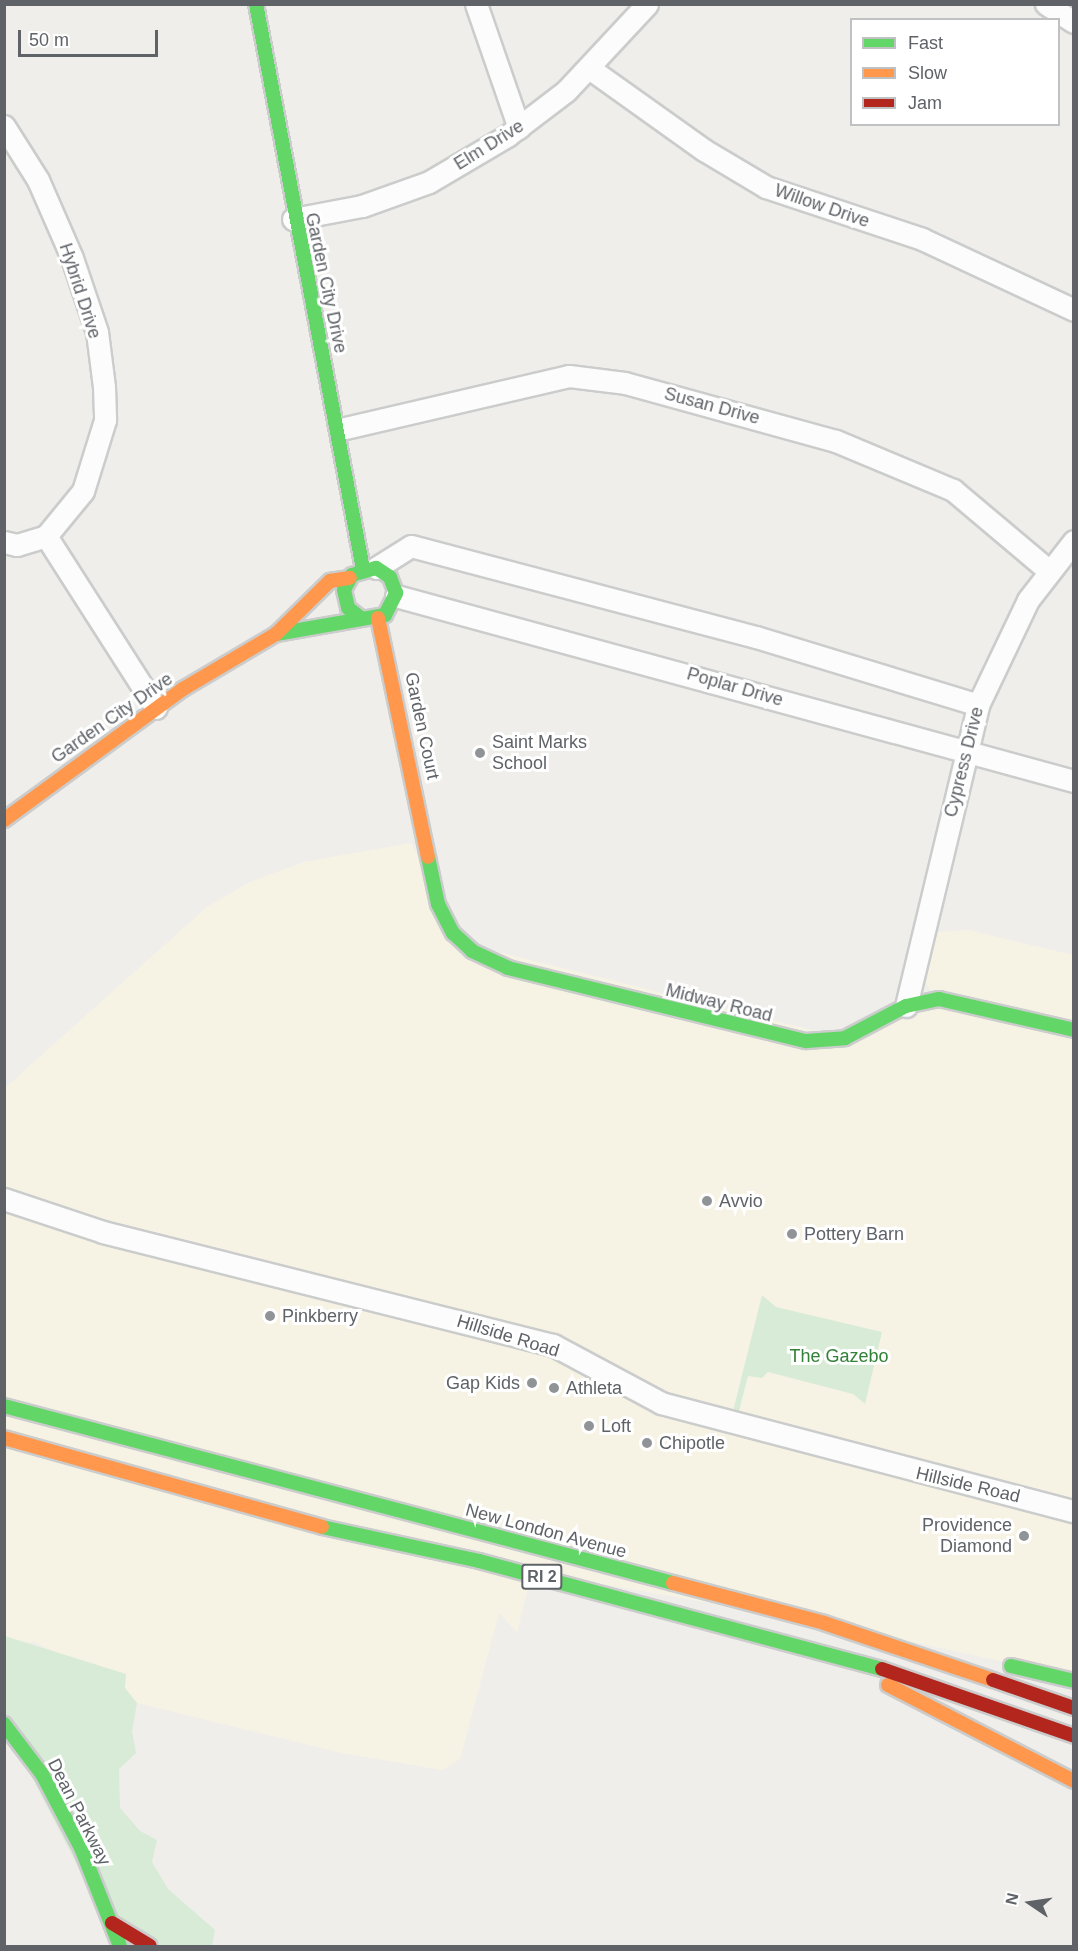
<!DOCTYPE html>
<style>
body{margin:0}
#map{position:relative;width:1078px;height:1951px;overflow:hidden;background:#efeeea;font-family:Arial,sans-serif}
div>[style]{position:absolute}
.commercial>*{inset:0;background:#f7f3e4}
.green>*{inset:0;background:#d8ebd6}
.roads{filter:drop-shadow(2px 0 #cbcccc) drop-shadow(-2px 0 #cbcccc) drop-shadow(0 2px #cbcccc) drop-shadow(0 -2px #cbcccc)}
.street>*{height:21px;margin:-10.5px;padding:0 10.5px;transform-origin:10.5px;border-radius:10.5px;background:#fdfcfc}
.fast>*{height:14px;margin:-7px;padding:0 7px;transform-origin:7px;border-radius:7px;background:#63d668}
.slow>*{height:14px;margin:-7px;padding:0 7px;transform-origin:7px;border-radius:7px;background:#ff974d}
.jam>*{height:14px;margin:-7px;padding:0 7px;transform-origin:7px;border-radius:7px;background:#b3261e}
.dots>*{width:16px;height:16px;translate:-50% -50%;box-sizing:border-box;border:3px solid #fff;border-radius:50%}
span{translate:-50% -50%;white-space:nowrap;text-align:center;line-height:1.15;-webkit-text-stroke:6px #fff;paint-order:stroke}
.shield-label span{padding:2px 4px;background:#fff;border:2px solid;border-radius:4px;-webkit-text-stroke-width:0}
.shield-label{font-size:16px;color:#5f6368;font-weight:700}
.street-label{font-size:18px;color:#5f6368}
.poi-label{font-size:18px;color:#5f6368}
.left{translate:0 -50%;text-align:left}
.right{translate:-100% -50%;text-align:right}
.park-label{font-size:18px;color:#348238}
.frame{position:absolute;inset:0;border:6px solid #5f6368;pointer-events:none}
.legend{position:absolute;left:850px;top:18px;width:210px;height:108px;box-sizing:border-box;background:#fff;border:2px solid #bfc1c3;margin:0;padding:8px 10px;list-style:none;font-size:18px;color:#5f6368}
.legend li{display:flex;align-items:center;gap:12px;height:30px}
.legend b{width:30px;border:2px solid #bfc1c3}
.north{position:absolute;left:1000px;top:1873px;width:60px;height:60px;-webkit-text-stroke:4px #fff;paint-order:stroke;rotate:283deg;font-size:16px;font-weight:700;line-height:24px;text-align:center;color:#5f6368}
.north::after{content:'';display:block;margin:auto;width:21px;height:27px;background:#5f6368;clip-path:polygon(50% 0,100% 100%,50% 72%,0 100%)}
.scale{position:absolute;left:18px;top:30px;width:140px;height:27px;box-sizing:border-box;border:3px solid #5f6368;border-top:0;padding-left:8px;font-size:18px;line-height:21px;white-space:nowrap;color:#5f6368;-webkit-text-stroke:4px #fff;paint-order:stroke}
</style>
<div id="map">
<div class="commercial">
<div style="clip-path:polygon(411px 843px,453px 927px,474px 946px,844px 1038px,935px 997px,922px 977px,926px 933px,968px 930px,1073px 955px,1073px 1677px,832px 1624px,532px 1572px,517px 1632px,499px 1613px,460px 1759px,442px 1770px,342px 1753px,137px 1703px,125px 1688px,35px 1642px,16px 1644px,5px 1636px,5px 1088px,207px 907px,250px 882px,304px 862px)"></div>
</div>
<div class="green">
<div style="clip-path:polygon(762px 1295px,776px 1307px,882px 1332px,865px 1404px,853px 1394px,768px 1372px,762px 1378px,748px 1376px,738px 1415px,732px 1415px)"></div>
<div style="clip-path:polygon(5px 1636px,126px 1674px,125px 1688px,137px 1703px,132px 1731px,136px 1753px,119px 1769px,120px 1808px,140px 1831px,157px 1840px,152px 1862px,168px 1889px,215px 1930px,212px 1946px,119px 1946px,5px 1725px)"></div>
</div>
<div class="roads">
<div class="street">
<div style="left:476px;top:4px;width:131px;rotate:70.9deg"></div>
<div style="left:1046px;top:4px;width:33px;rotate:33deg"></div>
<div style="left:589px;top:68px;width:141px;rotate:35.5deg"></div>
<div style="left:704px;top:150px;width:72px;rotate:30.8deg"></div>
<div style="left:766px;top:187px;width:164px;rotate:18.4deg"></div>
<div style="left:922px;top:239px;width:168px;rotate:25deg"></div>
<div style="left:4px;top:126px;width:64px;rotate:57.8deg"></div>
<div style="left:38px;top:180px;width:85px;rotate:66.4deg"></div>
<div style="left:72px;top:258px;width:78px;rotate:71.3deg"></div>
<div style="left:97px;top:332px;width:55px;rotate:82.7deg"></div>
<div style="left:104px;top:387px;width:33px;rotate:88deg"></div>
<div style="left:105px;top:420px;width:74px;rotate:107.2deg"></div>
<div style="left:83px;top:491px;width:58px;rotate:129.4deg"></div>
<div style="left:46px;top:536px;width:204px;rotate:57.4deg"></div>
<div style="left:293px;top:219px;width:70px;rotate:-10.7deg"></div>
<div style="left:362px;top:206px;width:71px;rotate:-19.7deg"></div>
<div style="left:429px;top:182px;width:91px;rotate:-30.5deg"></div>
<div style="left:507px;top:136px;width:74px;rotate:-37.3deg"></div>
<div style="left:566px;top:91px;width:119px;rotate:-47deg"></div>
<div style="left:341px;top:429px;width:234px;rotate:-13.1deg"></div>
<div style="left:569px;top:376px;width:56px;rotate:7.1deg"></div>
<div style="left:625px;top:383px;width:219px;rotate:15.4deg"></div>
<div style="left:836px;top:441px;width:127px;rotate:22.7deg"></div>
<div style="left:953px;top:490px;width:124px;rotate:40.1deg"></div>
<div style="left:4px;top:542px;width:13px;rotate:13deg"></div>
<div style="left:17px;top:545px;width:30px;rotate:-17deg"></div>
<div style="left:376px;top:568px;width:41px;rotate:-32.2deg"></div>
<div style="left:411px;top:546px;width:357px;rotate:14.8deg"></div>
<div style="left:756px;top:637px;width:232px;rotate:17deg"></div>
<div style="left:396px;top:596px;width:703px;rotate:15.26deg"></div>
<div style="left:906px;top:1006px;width:309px;rotate:-76.5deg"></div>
<div style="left:978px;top:705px;width:116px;rotate:-64.5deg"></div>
<div style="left:1028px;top:600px;width:75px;rotate:-52.1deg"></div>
<div style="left:4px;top:1199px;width:104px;rotate:18.4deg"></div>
<div style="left:103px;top:1232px;width:464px;rotate:14.1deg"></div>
<div style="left:553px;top:1345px;width:123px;rotate:28.2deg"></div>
<div style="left:661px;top:1403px;width:427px;rotate:14.7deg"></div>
</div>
<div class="fast">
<div style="left:256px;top:4px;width:575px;rotate:79.28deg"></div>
<div style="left:276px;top:634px;width:111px;rotate:-9.9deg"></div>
<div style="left:385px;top:615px;width:25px;rotate:-63deg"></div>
<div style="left:396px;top:593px;width:17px;rotate:-111deg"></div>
<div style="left:390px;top:577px;width:17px;rotate:-147deg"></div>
<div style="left:376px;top:568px;width:25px;rotate:164deg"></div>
<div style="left:352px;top:575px;width:17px;rotate:118deg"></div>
<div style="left:344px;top:590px;width:18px;rotate:77deg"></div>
<div style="left:348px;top:608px;width:16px;rotate:38deg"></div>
<div style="left:428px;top:857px;width:48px;rotate:78deg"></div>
<div style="left:438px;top:904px;width:33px;rotate:63deg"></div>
<div style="left:453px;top:933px;width:26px;rotate:43deg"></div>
<div style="left:472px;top:951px;width:40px;rotate:25deg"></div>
<div style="left:508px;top:968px;width:307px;rotate:13.8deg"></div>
<div style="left:806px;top:1041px;width:39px;rotate:-4deg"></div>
<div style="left:845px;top:1038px;width:69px;rotate:-27.7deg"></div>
<div style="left:906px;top:1006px;width:34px;rotate:-12deg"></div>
<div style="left:939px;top:999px;width:139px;rotate:12.9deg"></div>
<div style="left:4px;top:1406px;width:692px;rotate:14.82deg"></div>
<div style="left:322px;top:1527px;width:161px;rotate:12.2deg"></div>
<div style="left:479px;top:1561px;width:417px;rotate:15deg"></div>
<div style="left:1011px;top:1666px;width:65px;rotate:13.4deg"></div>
<div style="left:4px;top:1724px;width:63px;rotate:52.8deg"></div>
<div style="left:42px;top:1774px;width:84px;rotate:62.2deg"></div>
<div style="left:81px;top:1848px;width:105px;rotate:68.3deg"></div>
</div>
<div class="slow">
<div style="left:378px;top:618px;width:244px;rotate:78.2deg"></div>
<div style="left:4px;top:820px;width:222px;rotate:-36.2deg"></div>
<div style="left:183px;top:689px;width:108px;rotate:-30.6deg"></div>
<div style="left:276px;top:634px;width:76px;rotate:-44.5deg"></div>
<div style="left:330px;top:581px;width:20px;rotate:-9deg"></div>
<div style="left:4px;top:1438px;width:330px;rotate:15.6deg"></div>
<div style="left:673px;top:1583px;width:156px;rotate:14.8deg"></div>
<div style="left:824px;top:1623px;width:178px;rotate:18.6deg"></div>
<div style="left:888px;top:1685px;width:209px;rotate:27.3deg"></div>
</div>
<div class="jam">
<div style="left:882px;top:1669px;width:203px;rotate:19.2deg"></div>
<div style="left:993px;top:1680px;width:86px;rotate:19.1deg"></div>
<div style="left:112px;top:1923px;width:44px;rotate:31.2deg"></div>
</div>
</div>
<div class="dots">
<div style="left:480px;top:753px;background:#919496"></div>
<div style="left:707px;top:1201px;background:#919496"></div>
<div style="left:792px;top:1234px;background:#919496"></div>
<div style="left:270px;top:1316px;background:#919496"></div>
<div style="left:532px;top:1383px;background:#919496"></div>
<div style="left:554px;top:1388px;background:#919496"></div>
<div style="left:589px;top:1426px;background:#919496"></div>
<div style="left:647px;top:1443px;background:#919496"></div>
<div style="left:1024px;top:1536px;background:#919496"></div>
</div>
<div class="shield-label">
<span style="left:542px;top:1577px">RI 2</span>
</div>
<div class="street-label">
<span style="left:489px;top:145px;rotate:-32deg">Elm Drive</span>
<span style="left:822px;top:206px;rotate:19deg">Willow Drive</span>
<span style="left:326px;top:283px;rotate:78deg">Garden City Drive</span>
<span style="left:80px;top:291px;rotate:72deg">Hybrid Drive</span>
<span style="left:712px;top:406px;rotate:15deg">Susan Drive</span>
<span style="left:735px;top:687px;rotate:16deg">Poplar Drive</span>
<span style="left:112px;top:718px;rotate:-35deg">Garden City Drive</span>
<span style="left:422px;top:726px;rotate:78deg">Garden Court</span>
<span style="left:964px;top:762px;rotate:-76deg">Cypress Drive</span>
<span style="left:719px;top:1003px;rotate:14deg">Midway Road</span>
<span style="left:508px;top:1336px;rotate:17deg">Hillside Road</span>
<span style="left:968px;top:1485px;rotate:13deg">Hillside Road</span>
<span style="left:546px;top:1531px;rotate:15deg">New London Avenue</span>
<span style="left:79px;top:1812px;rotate:63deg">Dean Parkway</span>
</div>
<div class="poi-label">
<span class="left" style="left:492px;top:753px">Saint Marks<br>School</span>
<span class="left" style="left:719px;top:1201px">Avvio</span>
<span class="left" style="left:804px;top:1234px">Pottery Barn</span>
<span class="left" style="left:282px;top:1316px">Pinkberry</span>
<span class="right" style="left:520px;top:1383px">Gap Kids</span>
<span class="left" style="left:566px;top:1388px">Athleta</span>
<span class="left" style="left:601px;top:1426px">Loft</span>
<span class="left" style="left:659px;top:1443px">Chipotle</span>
<span class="right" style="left:1012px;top:1536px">Providence<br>Diamond</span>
</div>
<div class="park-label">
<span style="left:839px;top:1356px">The Gazebo</span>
</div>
<div class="frame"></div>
<ul class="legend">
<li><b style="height:8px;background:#63d668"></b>Fast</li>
<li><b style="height:8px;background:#ff974d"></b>Slow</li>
<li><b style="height:8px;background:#b3261e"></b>Jam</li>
</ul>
<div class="north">N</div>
<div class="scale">50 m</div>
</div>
